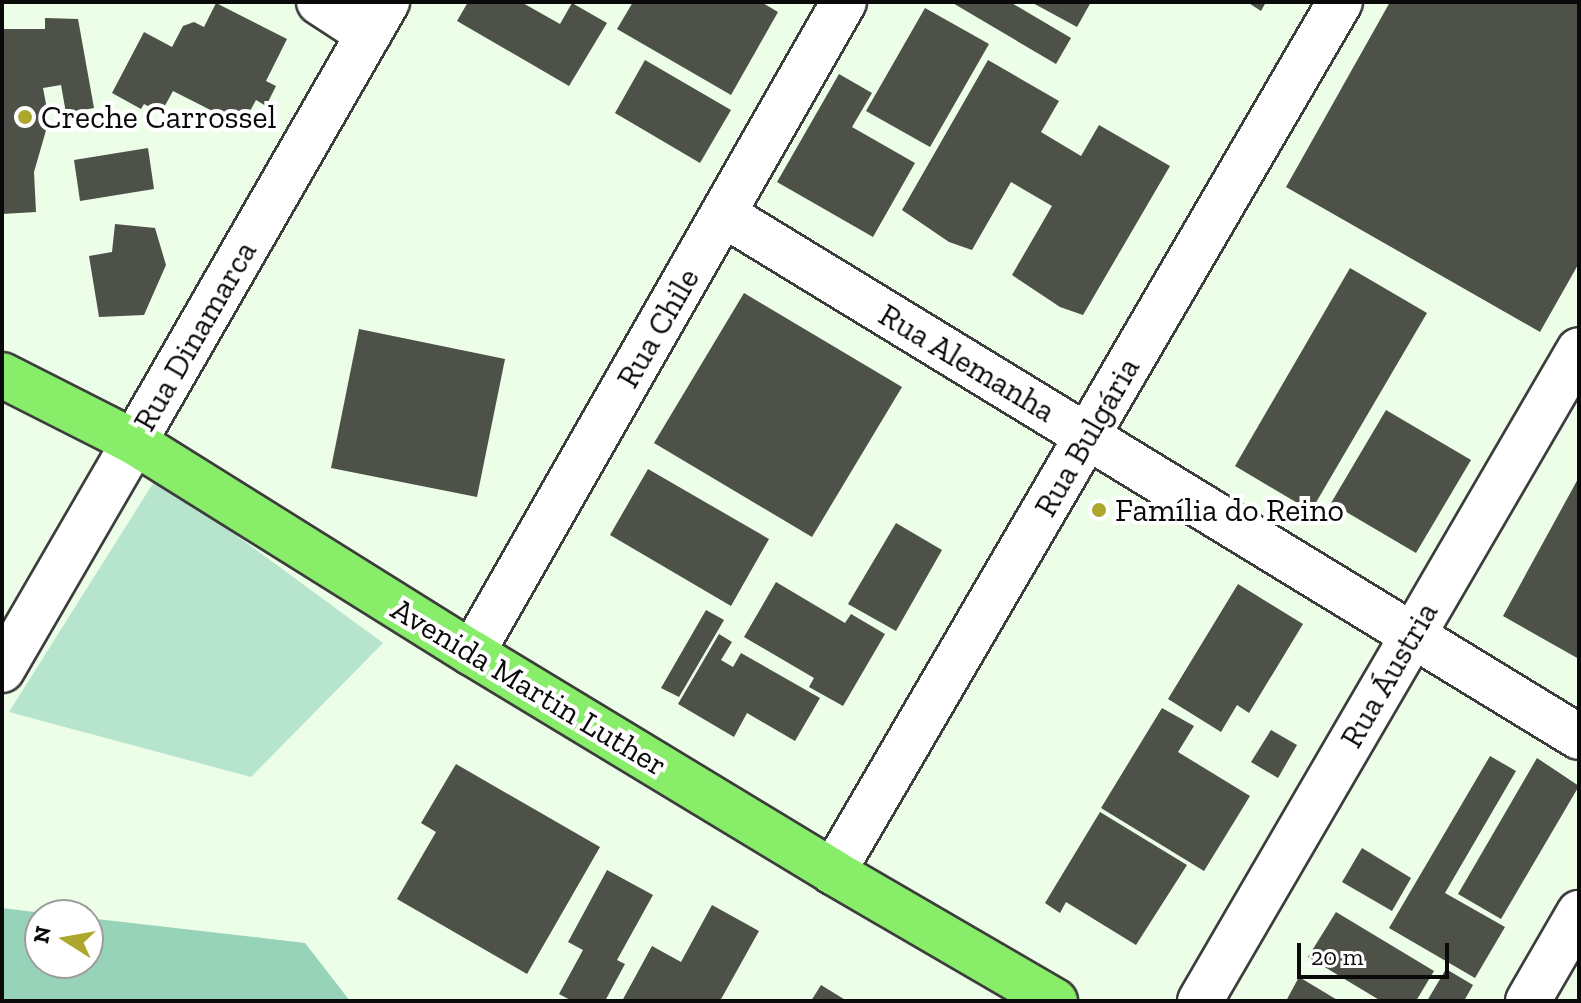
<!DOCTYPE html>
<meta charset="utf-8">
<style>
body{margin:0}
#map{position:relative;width:1581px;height:1003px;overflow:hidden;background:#ecfde8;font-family:"Zilla Slab",serif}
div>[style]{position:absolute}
.green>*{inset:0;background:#b6e4cc}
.forest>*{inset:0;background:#96d3b8}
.building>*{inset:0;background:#4d5147}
.roads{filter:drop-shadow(2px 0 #3d3d3d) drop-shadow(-2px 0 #3d3d3d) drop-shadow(0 2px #3d3d3d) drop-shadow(0 -2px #3d3d3d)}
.minor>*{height:44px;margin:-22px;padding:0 22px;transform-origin:22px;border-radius:22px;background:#fff}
.tertiary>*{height:44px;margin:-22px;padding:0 22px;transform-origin:22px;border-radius:22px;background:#fff}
.primary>*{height:44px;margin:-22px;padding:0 22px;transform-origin:22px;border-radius:22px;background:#88ed68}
.dots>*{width:22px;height:22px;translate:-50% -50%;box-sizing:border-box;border:4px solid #fff;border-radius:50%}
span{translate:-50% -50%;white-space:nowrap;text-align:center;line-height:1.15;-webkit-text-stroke:8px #fff;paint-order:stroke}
.poi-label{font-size:32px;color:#0a0a0a}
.left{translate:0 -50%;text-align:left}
.street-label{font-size:32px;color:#0a0a0a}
.frame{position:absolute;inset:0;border:4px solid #0a0a0a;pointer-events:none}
.north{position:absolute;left:24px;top:899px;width:80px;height:80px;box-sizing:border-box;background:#fff;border:2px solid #9d9d9d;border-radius:50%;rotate:281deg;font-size:22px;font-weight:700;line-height:32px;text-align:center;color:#0a0a0a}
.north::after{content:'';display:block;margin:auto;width:28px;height:36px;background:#ada72e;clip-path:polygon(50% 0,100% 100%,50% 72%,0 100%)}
.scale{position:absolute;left:1297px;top:943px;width:152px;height:36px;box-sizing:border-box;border:4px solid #0a0a0a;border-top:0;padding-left:10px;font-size:24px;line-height:28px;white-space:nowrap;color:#0a0a0a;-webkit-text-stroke:6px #fff;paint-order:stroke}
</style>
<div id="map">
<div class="green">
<div style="clip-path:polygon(157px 477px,383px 643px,251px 777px,9px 712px)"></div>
</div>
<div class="forest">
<div style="clip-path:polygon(2px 908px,59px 915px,40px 915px,40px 963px,88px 963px,88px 918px,305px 943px,350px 1001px,2px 1001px)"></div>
</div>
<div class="building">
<div style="clip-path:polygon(468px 2px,521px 2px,560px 24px,572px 3px,607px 23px,569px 86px,457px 21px)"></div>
<div style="clip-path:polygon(633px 2px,761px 2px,778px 12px,731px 95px,617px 29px)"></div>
<div style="clip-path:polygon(951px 2px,1010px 2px,1071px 38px,1056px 64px)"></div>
<div style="clip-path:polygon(1031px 2px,1091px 2px,1077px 27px)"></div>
<div style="clip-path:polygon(1247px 2px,1266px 2px,1261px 11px)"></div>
<div style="clip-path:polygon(1390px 2px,1579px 2px,1579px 263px,1540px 332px,1286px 187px)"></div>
<div style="clip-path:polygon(216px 3px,287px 39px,266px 81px,276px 86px,266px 106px,256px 100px,242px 126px,173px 91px,161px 113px,144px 104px,141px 109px,112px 93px,144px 32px,172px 47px,183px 26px,194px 22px,204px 27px)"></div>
<div style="clip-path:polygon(925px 8px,989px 44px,930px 147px,866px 111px)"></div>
<div style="clip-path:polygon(45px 18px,78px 19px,94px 108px,66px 113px,61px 85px,43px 88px,49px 120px,34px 172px,36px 212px,2px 214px,2px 29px,45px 29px)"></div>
<div style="clip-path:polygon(645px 60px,731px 110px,700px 163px,615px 113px)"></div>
<div style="clip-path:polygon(988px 60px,1059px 101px,1041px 132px,1081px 156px,1099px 125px,1170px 166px,1083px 315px,1060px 307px,1012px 275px,1052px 206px,1011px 182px,972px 250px,949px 242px,902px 210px)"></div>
<div style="clip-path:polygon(839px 74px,872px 93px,852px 127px,915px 163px,873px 237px,777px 182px)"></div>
<div style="clip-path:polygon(148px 148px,154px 189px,80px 201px,74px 160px)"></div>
<div style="clip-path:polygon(115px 224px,155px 228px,166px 265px,144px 315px,99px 317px,89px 256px,112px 252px)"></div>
<div style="clip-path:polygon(1350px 268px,1427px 313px,1311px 511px,1235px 466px)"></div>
<div style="clip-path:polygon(744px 293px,902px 387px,812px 537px,654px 443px)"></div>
<div style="clip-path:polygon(359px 329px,505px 359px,477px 497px,331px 468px)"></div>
<div style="clip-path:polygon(1386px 410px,1471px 460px,1416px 553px,1331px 503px)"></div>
<div style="clip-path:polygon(648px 469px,769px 539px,731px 606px,610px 535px)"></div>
<div style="clip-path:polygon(1579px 477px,1579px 659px,1503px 616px)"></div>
<div style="clip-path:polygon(896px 523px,942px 550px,896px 631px,848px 604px)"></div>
<div style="clip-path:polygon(776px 582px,845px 623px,851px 614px,885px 634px,843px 706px,809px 687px,814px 678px,744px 637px)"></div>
<div style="clip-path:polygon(1238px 584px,1303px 624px,1249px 713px,1237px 705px,1221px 732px,1168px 699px)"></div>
<div style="clip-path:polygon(706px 610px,724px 620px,679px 697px,661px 688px)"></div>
<div style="clip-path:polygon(719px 634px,732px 642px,721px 660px,733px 667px,741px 653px,820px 698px,795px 741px,747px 713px,734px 737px,678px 704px)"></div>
<div style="clip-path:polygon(1162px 708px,1194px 726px,1178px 752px,1250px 796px,1204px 871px,1101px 808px)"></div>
<div style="clip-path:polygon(1271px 730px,1297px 745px,1278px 778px,1251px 762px)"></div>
<div style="clip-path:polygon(1490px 756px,1516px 771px,1445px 893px,1505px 927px,1475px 978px,1389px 928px)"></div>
<div style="clip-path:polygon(1537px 758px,1579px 786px,1501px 919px,1458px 894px)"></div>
<div style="clip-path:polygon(456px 764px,600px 847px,527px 974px,397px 899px,436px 832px,421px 823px)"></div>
<div style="clip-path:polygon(1100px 812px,1187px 865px,1136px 945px,1066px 902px,1060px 913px,1045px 903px)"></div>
<div style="clip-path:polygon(1362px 848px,1411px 878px,1392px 911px,1342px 882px)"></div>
<div style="clip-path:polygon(607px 870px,653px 895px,617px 960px,625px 964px,605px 1001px,572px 1001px,559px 994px,583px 950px,568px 942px)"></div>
<div style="clip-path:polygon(712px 905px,759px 931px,720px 1001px,622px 1001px,652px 946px,681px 962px)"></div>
<div style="clip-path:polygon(1336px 912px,1434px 971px,1416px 1001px,1381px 1001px,1308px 957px)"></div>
<div style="clip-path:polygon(1446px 969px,1473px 985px,1464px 1001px,1427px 1001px)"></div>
<div style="clip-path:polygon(1299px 977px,1339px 1001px,1286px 1001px)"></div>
<div style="clip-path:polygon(821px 985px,847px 1001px,811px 1001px)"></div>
</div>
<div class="roads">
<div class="minor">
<div style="left:319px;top:2px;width:59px;rotate:33.1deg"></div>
<div style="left:723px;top:214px;width:1003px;rotate:31.42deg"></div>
<div style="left:472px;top:653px;width:750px;rotate:-60.26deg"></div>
<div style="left:2px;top:670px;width:263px;rotate:-59.9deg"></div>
<div style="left:833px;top:872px;width:1007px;rotate:-59.77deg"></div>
<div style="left:1200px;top:1001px;width:753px;rotate:-59.79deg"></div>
<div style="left:1528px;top:1001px;width:102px;rotate:-59.9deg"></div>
</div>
<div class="tertiary">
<div style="left:134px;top:442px;width:508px;rotate:-60.1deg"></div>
</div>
<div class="primary">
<div style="left:2px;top:375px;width:148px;rotate:26.9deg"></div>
<div style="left:134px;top:442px;width:398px;rotate:32deg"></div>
<div style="left:472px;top:653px;width:422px;rotate:31.2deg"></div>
<div style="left:833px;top:872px;width:257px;rotate:30.2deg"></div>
</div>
</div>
<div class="dots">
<div style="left:25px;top:117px;background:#ada72e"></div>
<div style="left:1099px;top:510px;background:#ada72e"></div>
</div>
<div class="poi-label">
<span class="left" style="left:41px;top:117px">Creche Carrossel</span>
<span class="left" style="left:1115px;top:510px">Família do Reino</span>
</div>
<div class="street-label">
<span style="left:658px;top:328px;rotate:-60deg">Rua Chile</span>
<span style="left:195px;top:336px;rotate:-60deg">Rua Dinamarca</span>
<span style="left:967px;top:363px;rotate:31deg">Rua Alemanha</span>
<span style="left:1087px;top:437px;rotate:-60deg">Rua Bulgária</span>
<span style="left:1389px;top:675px;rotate:-60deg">Rua Áustria</span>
<span style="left:529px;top:687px;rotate:31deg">Avenida Martin Luther</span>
</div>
<div class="frame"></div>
<div class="north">N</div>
<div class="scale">20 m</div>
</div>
